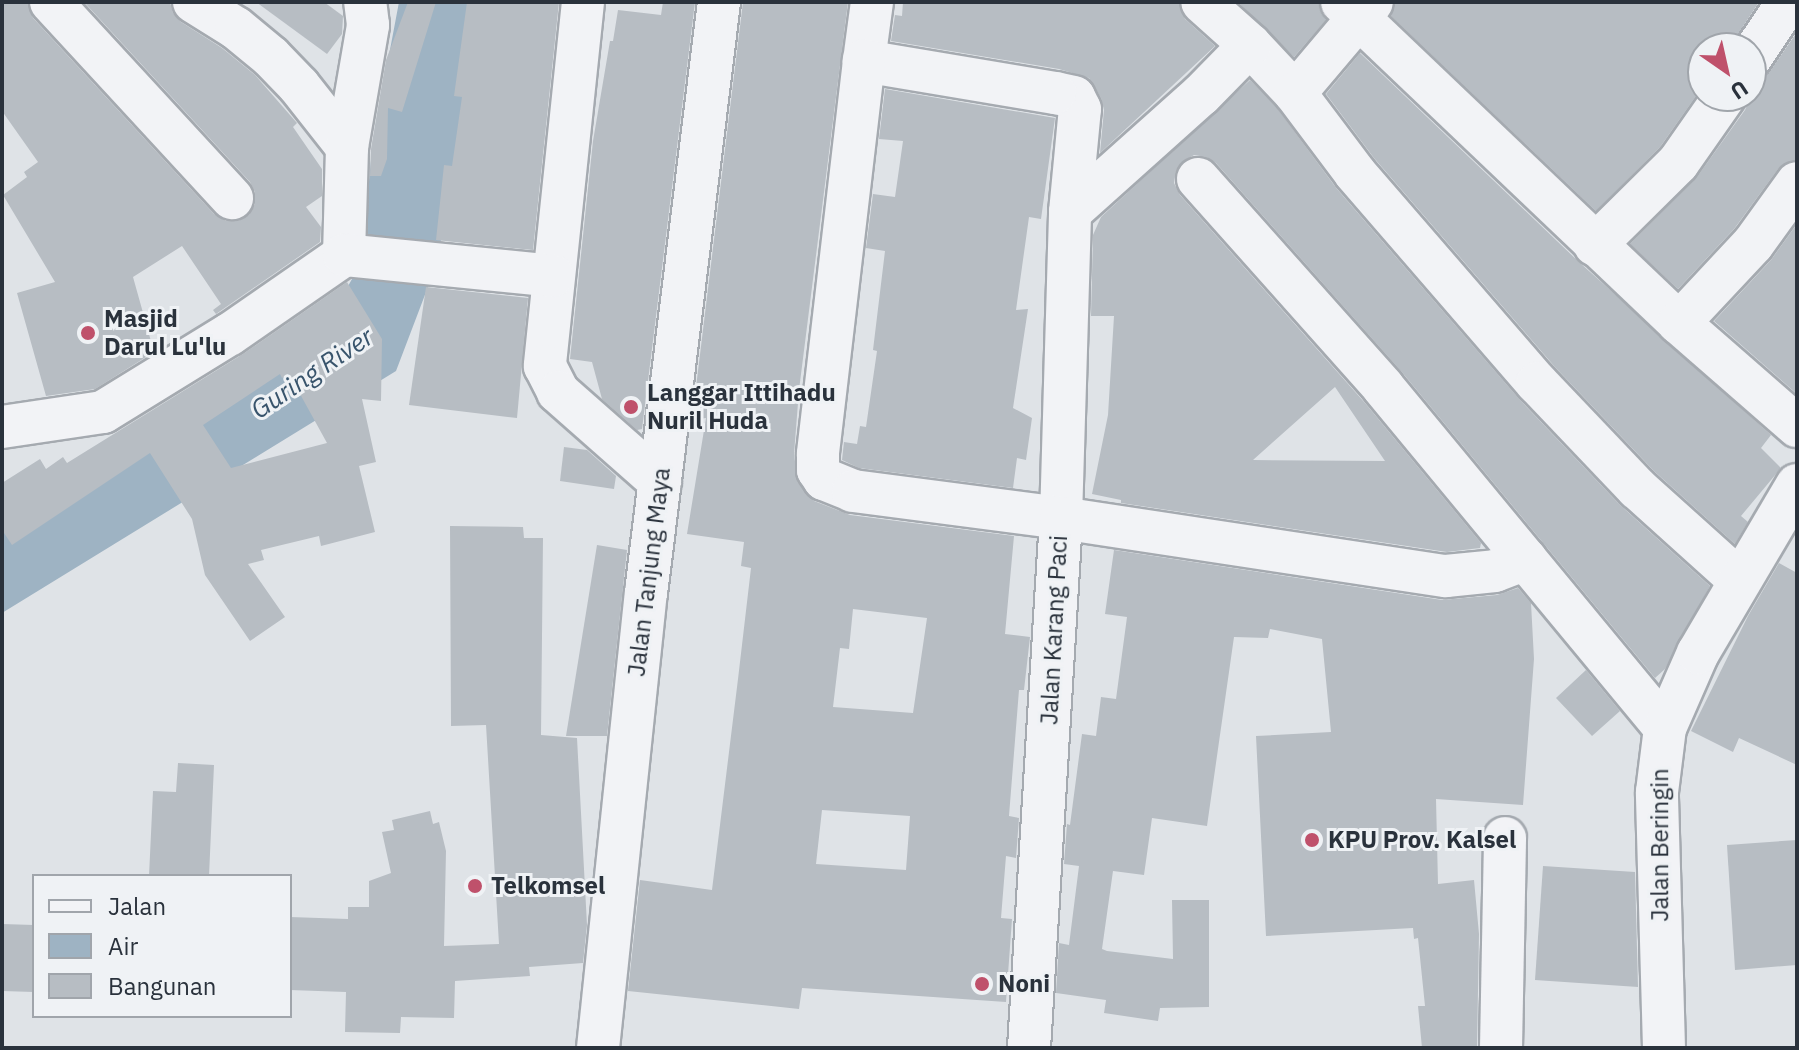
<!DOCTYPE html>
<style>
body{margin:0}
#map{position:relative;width:1799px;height:1050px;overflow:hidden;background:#dfe3e7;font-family:"IBM Plex Sans",sans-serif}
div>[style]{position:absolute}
.water>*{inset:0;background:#9eb3c3}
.building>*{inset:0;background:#b7bdc3}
.roads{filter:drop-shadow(2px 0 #a5aab0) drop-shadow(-2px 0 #a5aab0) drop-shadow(0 2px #a5aab0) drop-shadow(0 -2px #a5aab0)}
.minor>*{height:42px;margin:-21px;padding:0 21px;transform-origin:21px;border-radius:21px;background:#f2f3f6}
.dots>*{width:22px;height:22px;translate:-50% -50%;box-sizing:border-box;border:4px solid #eff2f5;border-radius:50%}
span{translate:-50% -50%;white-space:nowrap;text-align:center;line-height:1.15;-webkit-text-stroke:6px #eff2f5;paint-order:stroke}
.poi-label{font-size:24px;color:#2a323c;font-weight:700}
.left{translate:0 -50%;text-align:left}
.street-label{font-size:24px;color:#2a323c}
.water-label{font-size:26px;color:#38546c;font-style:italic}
.frame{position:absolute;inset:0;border:4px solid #2a323c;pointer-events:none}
.legend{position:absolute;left:32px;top:874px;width:260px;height:144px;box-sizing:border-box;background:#eff2f5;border:2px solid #a0a5ab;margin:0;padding:10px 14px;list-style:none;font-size:24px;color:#2a323c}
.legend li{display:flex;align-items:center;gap:16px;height:40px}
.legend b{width:40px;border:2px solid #a0a5ab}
.north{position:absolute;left:1687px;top:32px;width:80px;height:80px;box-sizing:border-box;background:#eff2f5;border:2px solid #a0a5ab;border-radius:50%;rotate:146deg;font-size:22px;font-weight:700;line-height:32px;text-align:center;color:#2a323c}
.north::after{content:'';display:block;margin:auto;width:28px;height:36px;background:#bf516b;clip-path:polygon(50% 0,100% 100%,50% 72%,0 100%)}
</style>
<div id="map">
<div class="water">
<div style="clip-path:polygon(399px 2px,502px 2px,431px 279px,396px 371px,2px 613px,2px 503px,329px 320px,361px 263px,373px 140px)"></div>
</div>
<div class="building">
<div style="clip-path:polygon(2px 2px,28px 2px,33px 18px,214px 214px,226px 221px,238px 221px,249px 215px,255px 204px,255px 192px,250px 182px,84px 2px,170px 2px,173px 13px,181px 22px,222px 48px,255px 75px,297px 123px,293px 127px,322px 169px,322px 196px,306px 207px,321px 227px,320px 242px,216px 314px,213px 310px,221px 304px,182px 246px,133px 277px,154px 352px,95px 389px,46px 396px,17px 293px,55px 282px,3px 195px,27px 177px,24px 172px,38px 162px,2px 111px)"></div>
<div style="clip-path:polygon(256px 2px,324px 2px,343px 16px,342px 34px,327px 54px)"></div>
<div style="clip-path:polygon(408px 2px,436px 2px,402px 112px,388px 108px,387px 159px,381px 176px,370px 176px,371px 149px,386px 60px)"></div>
<div style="clip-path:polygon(467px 2px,559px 2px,533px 250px,436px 240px,444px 165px,452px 166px,462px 97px,454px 96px)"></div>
<div style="clip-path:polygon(663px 2px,695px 2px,642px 429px,637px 430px,602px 399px,592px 362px,570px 359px,593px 141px,610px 41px,613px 41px,618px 10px,661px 15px)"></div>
<div style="clip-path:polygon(evenodd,743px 2px,848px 2px,799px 390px,794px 454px,798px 483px,814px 501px,850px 515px,1014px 536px,1005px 634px,1030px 637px,1024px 690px,1019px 690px,1009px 816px,1019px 818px,1016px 858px,1006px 856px,1001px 918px,1012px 919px,1006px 1002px,802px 988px,799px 1009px,628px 991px,640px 880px,712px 890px,738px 679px,751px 568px,741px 566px,744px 542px,687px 534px,706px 418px,692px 420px,743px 2px,853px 609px,927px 618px,913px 713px,833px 707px,840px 648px,849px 649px,853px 609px,743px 2px,822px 810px,910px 816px,906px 870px,816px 864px,822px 810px)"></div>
<div style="clip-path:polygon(903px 2px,1179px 2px,1185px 19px,1215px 46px,1100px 153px,1104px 110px,1101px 98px,1089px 78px,1059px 69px,891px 41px,895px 15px,902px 16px)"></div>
<div style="clip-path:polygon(1238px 2px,1319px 2px,1326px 20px,1294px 57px)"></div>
<div style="clip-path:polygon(1395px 2px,1759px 2px,1729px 48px,1703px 48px,1703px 86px,1660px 147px,1596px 211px,1391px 16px)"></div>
<div style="clip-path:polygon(1797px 32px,1797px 159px,1778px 169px,1734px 229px,1678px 289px,1630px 244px,1697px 177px,1745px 110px,1751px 96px,1751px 81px,1770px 71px)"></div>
<div style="clip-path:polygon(1360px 53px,1579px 262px,1771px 435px,1761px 448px,1781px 468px,1741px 516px,1748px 522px,1735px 544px,1654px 471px,1555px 367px,1374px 158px,1326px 94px)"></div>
<div style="clip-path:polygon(evenodd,1250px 80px,1277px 108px,1337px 189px,1520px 400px,1620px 505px,1710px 586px,1665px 669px,1655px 678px,1401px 371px,1216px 163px,1206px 157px,1194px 155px,1182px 162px,1176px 171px,1174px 183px,1180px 195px,1365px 403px,1481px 543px,1480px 548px,1447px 552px,1121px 503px,1121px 500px,1092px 494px,1108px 415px,1114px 316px,1091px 316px,1093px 235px,1101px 217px,1250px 80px,1335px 387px,1385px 461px,1253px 460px,1335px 387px)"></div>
<div style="clip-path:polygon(885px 89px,1055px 118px,1041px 219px,1029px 217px,1016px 310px,1028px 309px,1013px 408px,1032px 418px,1026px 460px,1017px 458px,1013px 488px,859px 468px,842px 460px,844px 442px,857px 444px,860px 426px,866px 427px,877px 351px,873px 350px,885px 251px,866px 248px,873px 194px,895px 197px,903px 141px,879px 139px)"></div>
<div style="clip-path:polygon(1797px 224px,1797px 394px,1714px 321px,1771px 260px)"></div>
<div style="clip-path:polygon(evenodd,347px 282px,382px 339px,381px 401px,362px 399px,376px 462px,359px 466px,375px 532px,321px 546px,319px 536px,261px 550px,264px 560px,248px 564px,285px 617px,250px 641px,205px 575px,192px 519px,150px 453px,12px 545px,2px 530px,2px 483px,40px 459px,46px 469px,63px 457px,67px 463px,243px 354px,347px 282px,280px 374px,282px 378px,289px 374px,327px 443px,231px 468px,203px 425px,280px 374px)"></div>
<div style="clip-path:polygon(426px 287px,528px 298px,517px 418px,409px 405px)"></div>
<div style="clip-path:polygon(564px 447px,587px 450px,616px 476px,614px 489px,560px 481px)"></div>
<div style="clip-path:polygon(450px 526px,523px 527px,524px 538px,543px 538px,541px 735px,577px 738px,587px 925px,583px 963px,529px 967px,530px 976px,455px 981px,454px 1018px,401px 1017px,400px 1033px,345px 1032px,346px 992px,290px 990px,290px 917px,348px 919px,348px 907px,369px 907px,369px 881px,391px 873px,382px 832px,394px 830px,392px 820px,430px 811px,433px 824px,439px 822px,446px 851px,444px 946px,499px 944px,486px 725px,451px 726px)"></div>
<div style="clip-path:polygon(597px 545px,627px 550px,607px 736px,566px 736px)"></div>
<div style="clip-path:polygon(1114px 550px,1442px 600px,1497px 595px,1518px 588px,1531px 603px,1534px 659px,1523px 805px,1436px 799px,1438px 884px,1474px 880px,1479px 934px,1477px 1048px,1422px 1048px,1418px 1006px,1425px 1006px,1418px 938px,1414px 939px,1413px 928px,1266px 936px,1256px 736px,1331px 732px,1322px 639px,1270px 629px,1268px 638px,1234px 637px,1207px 826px,1152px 818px,1144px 875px,1113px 871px,1102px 949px,1107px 951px,1173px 959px,1172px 900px,1209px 900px,1209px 1007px,1160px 1008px,1158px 1021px,1104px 1013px,1106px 1000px,1056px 993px,1059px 943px,1069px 945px,1079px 866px,1064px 864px,1067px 824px,1070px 825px,1082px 734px,1096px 736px,1101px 697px,1116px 699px,1127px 617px,1105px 614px)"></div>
<div style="clip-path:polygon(1779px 563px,1797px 573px,1797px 765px,1739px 738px,1733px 752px,1691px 731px,1748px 616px)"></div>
<div style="clip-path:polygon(1586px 670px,1620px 711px,1592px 736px,1556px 698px)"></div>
<div style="clip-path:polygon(178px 763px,214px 765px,209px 876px,149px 876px,153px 791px,176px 792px)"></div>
<div style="clip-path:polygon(1797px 840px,1797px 965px,1735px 970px,1727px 845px)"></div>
<div style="clip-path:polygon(1543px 866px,1635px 872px,1638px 987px,1535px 980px)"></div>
<div style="clip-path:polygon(2px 924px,34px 925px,34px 992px,2px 991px)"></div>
</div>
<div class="roads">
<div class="minor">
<div style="left:51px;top:2px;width:267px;rotate:47.3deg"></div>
<div style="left:194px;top:2px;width:49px;rotate:31.8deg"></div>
<div style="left:236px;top:28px;width:45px;rotate:39.6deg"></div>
<div style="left:271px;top:57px;width:40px;rotate:46deg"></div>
<div style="left:299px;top:86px;width:78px;rotate:51.8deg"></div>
<div style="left:583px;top:2px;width:366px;rotate:96deg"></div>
<div style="left:545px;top:366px;width:29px;rotate:63deg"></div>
<div style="left:558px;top:392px;width:136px;rotate:41.4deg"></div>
<div style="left:1342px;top:2px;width:465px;rotate:43.6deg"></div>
<div style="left:1679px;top:323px;width:157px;rotate:41.1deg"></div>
<div style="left:1250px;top:45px;width:66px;rotate:46.8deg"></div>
<div style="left:1295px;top:93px;width:119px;rotate:-49.8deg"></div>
<div style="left:1751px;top:57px;width:66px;rotate:-56.1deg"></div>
<div style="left:864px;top:61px;width:60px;rotate:-82.3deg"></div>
<div style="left:1295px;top:93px;width:100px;rotate:53.1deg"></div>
<div style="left:1355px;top:173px;width:278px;rotate:49.1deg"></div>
<div style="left:1537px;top:383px;width:145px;rotate:46.4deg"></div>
<div style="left:1637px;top:488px;width:137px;rotate:42deg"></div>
<div style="left:1198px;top:179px;width:278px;rotate:48.3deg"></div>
<div style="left:1383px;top:387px;width:442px;rotate:50.4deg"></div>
<div style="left:1070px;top:212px;width:176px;rotate:-41.8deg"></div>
<div style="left:1201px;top:95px;width:70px;rotate:-45.6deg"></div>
<div style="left:1250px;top:45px;width:64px;rotate:-138.1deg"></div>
<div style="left:1595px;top:245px;width:117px;rotate:-44.7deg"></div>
<div style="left:1678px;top:163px;width:82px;rotate:-55deg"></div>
<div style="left:344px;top:255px;width:108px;rotate:-88.4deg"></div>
<div style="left:347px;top:147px;width:124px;rotate:-80.2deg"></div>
<div style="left:368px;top:25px;width:23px;rotate:-97deg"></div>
<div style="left:1679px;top:323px;width:108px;rotate:-46.9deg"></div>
<div style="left:1753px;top:244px;width:75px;rotate:-54.2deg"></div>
<div style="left:2px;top:427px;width:102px;rotate:-8.4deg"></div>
<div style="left:103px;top:412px;width:149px;rotate:-31.6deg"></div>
<div style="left:230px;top:334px;width:139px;rotate:-34.7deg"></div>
<div style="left:344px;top:255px;width:210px;rotate:5.7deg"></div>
<div style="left:598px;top:1048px;width:458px;rotate:-84deg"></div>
<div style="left:646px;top:593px;width:595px;rotate:-82.96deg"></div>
<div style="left:1029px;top:1048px;width:531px;rotate:-86.54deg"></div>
<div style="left:1061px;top:518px;width:306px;rotate:-88.3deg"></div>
<div style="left:1070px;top:212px;width:103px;rotate:-84.5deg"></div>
<div style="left:1080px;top:109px;width:13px;rotate:-117deg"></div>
<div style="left:1074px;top:97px;width:19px;rotate:-168deg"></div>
<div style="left:1055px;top:93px;width:194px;rotate:-170.5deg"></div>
<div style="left:864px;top:61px;width:396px;rotate:96.7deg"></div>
<div style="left:818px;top:454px;width:16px;rotate:90deg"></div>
<div style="left:818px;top:470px;width:11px;rotate:56deg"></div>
<div style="left:824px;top:479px;width:31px;rotate:22deg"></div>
<div style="left:853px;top:491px;width:210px;rotate:7.4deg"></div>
<div style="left:1061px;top:518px;width:389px;rotate:8.6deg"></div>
<div style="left:1446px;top:576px;width:49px;rotate:-5.8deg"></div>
<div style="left:1495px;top:571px;width:33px;rotate:-21deg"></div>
<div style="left:1501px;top:1048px;width:210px;rotate:-88.9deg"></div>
<div style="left:1664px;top:1048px;width:256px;rotate:-91.6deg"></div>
<div style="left:1657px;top:792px;width:64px;rotate:-82.9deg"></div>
<div style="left:1665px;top:728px;width:82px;rotate:-66.3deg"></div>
<div style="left:1698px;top:653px;width:195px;rotate:-59.5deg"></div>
</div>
</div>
<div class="dots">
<div style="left:88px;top:333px;background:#bf516b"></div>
<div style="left:631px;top:407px;background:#bf516b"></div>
<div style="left:1312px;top:840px;background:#bf516b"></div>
<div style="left:475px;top:886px;background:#bf516b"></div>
<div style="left:982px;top:984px;background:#bf516b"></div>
</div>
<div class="poi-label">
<span class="left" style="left:104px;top:333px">Masjid<br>Darul Lu'lu</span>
<span class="left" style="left:647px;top:407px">Langgar Ittihadu<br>Nuril Huda</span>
<span class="left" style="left:1328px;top:840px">KPU Prov. Kalsel</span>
<span class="left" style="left:491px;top:886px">Telkomsel</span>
<span class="left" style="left:998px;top:984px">Noni</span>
</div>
<div class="street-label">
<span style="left:649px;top:572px;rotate:-83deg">Jalan Tanjung Maya</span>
<span style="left:1054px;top:630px;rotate:-87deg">Jalan Karang Paci</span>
<span style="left:1660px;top:845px;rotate:-90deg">Jalan Beringin</span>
</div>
<div class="water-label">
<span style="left:312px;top:373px;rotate:-34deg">Guring River</span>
</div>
<div class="frame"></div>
<ul class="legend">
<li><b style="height:10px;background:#f2f3f6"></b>Jalan</li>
<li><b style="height:22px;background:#9eb3c3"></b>Air</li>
<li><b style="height:22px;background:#b7bdc3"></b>Bangunan</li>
</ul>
<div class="north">U</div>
</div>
